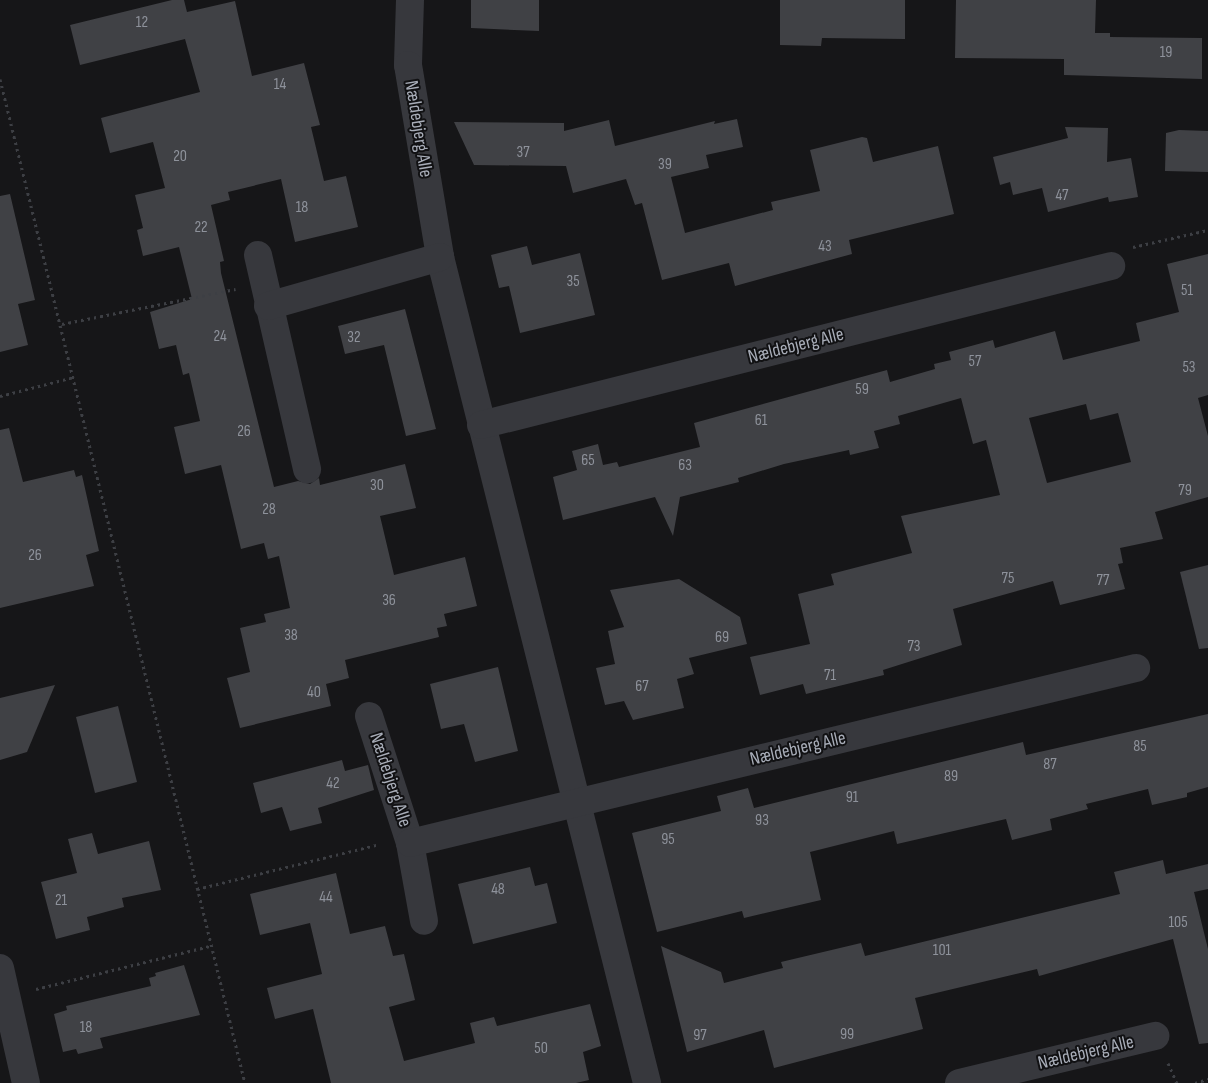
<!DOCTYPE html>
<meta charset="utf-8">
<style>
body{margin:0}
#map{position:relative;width:1208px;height:1083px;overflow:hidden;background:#161618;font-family:"Sofia Sans Condensed",sans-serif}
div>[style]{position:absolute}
.building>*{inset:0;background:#404145}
.path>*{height:3px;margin-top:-1.5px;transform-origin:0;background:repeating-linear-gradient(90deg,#3d3f44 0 2.5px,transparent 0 6.5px)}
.minor>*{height:28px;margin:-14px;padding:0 14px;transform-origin:14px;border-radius:14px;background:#37383d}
span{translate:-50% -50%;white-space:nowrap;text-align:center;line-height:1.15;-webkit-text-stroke:4px #111113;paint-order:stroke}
.number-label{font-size:16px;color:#8e929b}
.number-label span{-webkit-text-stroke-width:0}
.street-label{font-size:19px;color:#a8adb8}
</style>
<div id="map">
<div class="building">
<div style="clip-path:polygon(172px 0,184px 0,187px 12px,235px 1px,252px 76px,304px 63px,320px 125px,311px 127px,324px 181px,346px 176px,358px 227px,295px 242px,281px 179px,228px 192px,230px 200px,211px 205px,224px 261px,220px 262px,221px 273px,274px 487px,298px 481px,310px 484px,319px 478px,320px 485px,405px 464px,416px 508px,380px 516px,394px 575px,465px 557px,477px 606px,444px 614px,447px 626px,437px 628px,439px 637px,345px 660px,349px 678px,326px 684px,331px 706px,240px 728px,227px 678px,250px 672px,240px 628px,266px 622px,264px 614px,290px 608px,279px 556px,268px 559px,264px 543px,241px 549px,221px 465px,185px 474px,174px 427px,200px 421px,189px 373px,183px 375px,176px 345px,159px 349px,150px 312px,192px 299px,179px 247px,143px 256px,137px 230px,143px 228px,135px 195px,165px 188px,153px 142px,110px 153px,101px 118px,200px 92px,185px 39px,80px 65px,70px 25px)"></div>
<div style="clip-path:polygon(471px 0,539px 0,539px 31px,471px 28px)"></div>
<div style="clip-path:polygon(780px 0,905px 0,905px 39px,822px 38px,821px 46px,780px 45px)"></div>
<div style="clip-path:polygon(956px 0,1096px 0,1095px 33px,1110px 33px,1110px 37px,1202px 38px,1202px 79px,1064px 75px,1064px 59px,955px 58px)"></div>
<div style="clip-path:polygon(737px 119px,743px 147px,706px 155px,709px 168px,671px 177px,685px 233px,773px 210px,771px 202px,820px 191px,810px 150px,862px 137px,867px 138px,873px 162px,938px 146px,954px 214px,849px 240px,852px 254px,735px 286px,729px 263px,662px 280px,642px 203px,635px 205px,626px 179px,573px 193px,566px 166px,474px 165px,454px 122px,564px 123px,564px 131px,609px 120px,615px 146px,715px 121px,714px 124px)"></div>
<div style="clip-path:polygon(1065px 127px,1108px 128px,1107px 162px,1131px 158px,1138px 197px,1109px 202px,1108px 197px,1048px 212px,1042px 188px,1013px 195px,1010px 182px,1000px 185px,993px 157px,1068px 138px)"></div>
<div style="clip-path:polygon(1179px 130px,1208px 131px,1208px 172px,1165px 171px,1166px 133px)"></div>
<div style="clip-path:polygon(10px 194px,35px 300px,18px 304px,28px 345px,0 352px,0 196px)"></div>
<div style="clip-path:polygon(527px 246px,532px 265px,580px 253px,595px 315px,520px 333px,509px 286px,499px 288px,491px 255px)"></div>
<div style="clip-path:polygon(evenodd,1208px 254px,1208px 395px,1198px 398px,1208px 436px,1208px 497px,1155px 512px,1163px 539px,1120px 548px,1123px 563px,1118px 564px,1125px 589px,1060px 605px,1053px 581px,953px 609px,962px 645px,883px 670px,884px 675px,806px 694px,803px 684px,760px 695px,750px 657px,810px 644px,798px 594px,834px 585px,831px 574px,912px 553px,901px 516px,1000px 495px,986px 440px,973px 444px,961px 398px,898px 416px,900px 424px,874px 431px,879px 448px,850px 455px,849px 450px,784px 464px,738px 478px,739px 482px,680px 497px,673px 536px,655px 497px,563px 520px,553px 477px,577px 470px,572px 451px,598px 444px,603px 465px,617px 462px,619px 467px,700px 447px,694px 423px,887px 370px,890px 382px,935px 369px,934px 364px,951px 360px,949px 352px,993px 340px,995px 348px,1055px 331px,1063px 360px,1140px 341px,1136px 323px,1179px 312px,1167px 264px,1208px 254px,1086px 404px,1090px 420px,1118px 413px,1131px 462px,1047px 483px,1029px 418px,1086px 404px)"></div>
<div style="clip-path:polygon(405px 309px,436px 429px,406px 436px,384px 345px,345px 354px,338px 326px)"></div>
<div style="clip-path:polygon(9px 428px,23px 482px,74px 470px,76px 477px,82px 475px,99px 551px,86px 555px,94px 586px,0 608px,0 430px)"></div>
<div style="clip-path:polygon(1208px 565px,1208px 648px,1199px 649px,1180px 572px)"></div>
<div style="clip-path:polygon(679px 579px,740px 617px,747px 644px,689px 658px,694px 674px,677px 679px,684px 708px,633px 720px,624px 701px,605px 705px,596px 668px,615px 664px,608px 631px,624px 627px,610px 590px)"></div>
<div style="clip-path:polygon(498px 667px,518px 751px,475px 762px,464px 724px,441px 729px,430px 684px)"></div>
<div style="clip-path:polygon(55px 685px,27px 752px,0 760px,0 698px)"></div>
<div style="clip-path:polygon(118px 706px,137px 782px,95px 793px,76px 717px)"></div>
<div style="clip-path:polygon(1208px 714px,1208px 787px,1187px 793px,1187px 797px,1152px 805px,1148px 789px,1086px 804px,1088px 809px,1050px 819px,1052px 830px,1012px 840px,1006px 819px,897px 844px,894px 831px,810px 852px,821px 900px,744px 918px,742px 911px,657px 932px,632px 833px,721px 811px,717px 796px,748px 788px,754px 808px,1023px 742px,1026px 755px)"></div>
<div style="clip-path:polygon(342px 760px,345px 771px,368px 765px,374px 790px,318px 808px,322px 823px,290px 831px,282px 807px,261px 813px,253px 783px)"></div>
<div style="clip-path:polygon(92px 833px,98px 854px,149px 841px,161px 890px,122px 898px,124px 907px,87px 917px,90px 930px,56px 939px,41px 882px,77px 873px,68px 839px)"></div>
<div style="clip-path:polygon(1163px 860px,1166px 874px,1208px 864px,1208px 889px,1194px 892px,1208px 949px,1208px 1043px,1199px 1044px,1173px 939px,1039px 976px,1037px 969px,915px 998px,923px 1029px,774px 1068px,764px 1030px,687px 1052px,661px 946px,721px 972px,724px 983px,783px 968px,781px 962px,861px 943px,865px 956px,1120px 894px,1114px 872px)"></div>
<div style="clip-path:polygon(530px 867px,535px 886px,547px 883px,557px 923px,473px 944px,458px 884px)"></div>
<div style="clip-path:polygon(336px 873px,350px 934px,385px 926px,393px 956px,404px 954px,415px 1000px,389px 1007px,404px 1061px,475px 1043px,470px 1023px,494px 1017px,497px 1026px,590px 1004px,601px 1046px,583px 1052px,589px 1080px,576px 1083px,331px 1083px,313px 1009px,275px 1019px,267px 988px,322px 974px,310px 923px,260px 935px,250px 894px)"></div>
<div style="clip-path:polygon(184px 965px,200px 1015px,100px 1038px,103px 1048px,78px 1054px,76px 1049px,63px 1052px,54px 1014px,67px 1010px,66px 1006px,151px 986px,149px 978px,156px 976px,155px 973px)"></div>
</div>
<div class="path">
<div style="left:0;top:79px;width:1033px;rotate:76.29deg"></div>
<div style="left:1133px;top:247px;width:77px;rotate:-12.8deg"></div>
<div style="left:62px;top:324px;width:177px;rotate:-11.4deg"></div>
<div style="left:0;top:396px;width:76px;rotate:-14.4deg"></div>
<div style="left:197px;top:889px;width:188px;rotate:-13.8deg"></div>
<div style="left:36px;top:989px;width:179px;rotate:-13.9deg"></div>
<div style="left:1168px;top:1063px;width:22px;rotate:66deg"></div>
<div style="left:1195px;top:1083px;width:14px;rotate:-17deg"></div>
</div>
<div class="minor">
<div style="left:410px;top:0;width:65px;rotate:91.8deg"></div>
<div style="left:408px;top:65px;width:195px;rotate:80.5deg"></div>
<div style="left:440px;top:257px;width:852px;rotate:75.93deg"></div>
<div style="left:258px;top:255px;width:220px;rotate:77.1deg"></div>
<div style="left:268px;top:306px;width:179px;rotate:-15.9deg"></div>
<div style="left:481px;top:425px;width:650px;rotate:-14.16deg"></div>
<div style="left:369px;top:716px;width:133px;rotate:72.1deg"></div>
<div style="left:410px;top:843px;width:79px;rotate:79.8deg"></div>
<div style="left:410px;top:843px;width:747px;rotate:-13.55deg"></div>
<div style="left:0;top:968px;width:118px;rotate:77.3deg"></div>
<div style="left:959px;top:1083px;width:202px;rotate:-13.5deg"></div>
</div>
<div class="number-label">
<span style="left:142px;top:23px">12</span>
<span style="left:1166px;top:53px">19</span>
<span style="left:280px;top:85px">14</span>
<span style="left:523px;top:153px">37</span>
<span style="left:180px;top:157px">20</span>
<span style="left:665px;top:165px">39</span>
<span style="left:1062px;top:196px">47</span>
<span style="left:302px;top:208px">18</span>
<span style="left:201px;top:228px">22</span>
<span style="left:825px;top:247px">43</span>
<span style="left:573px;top:282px">35</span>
<span style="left:1187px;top:291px">51</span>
<span style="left:220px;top:337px">24</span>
<span style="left:354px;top:338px">32</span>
<span style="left:975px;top:362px">57</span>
<span style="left:1189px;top:368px">53</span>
<span style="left:862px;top:390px">59</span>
<span style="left:761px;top:421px">61</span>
<span style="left:244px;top:432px">26</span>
<span style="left:588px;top:461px">65</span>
<span style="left:685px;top:466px">63</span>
<span style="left:377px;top:486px">30</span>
<span style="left:1185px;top:491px">79</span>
<span style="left:269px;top:510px">28</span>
<span style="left:35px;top:556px">26</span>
<span style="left:1008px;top:579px">75</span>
<span style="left:1103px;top:581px">77</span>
<span style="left:389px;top:601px">36</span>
<span style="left:291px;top:636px">38</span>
<span style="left:722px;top:638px">69</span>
<span style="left:914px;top:647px">73</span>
<span style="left:830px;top:676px">71</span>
<span style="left:642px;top:687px">67</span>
<span style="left:314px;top:693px">40</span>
<span style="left:1140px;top:747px">85</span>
<span style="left:1050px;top:765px">87</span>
<span style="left:951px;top:777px">89</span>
<span style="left:333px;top:784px">42</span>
<span style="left:852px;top:798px">91</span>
<span style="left:762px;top:821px">93</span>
<span style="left:668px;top:840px">95</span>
<span style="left:498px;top:890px">48</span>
<span style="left:326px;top:898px">44</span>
<span style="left:61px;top:901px">21</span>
<span style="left:1178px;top:923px">105</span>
<span style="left:942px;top:951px">101</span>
<span style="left:86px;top:1028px">18</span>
<span style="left:847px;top:1035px">99</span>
<span style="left:700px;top:1036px">97</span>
<span style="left:541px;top:1049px">50</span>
</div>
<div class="street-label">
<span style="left:418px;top:129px;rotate:81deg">Nældebjerg Alle</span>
<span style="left:796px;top:346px;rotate:-14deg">Nældebjerg Alle</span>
<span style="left:798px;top:749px;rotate:-13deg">Nældebjerg Alle</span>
<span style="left:390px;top:780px;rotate:72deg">Nældebjerg Alle</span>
<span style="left:1086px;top:1053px;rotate:-13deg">Nældebjerg Alle</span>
</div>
</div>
